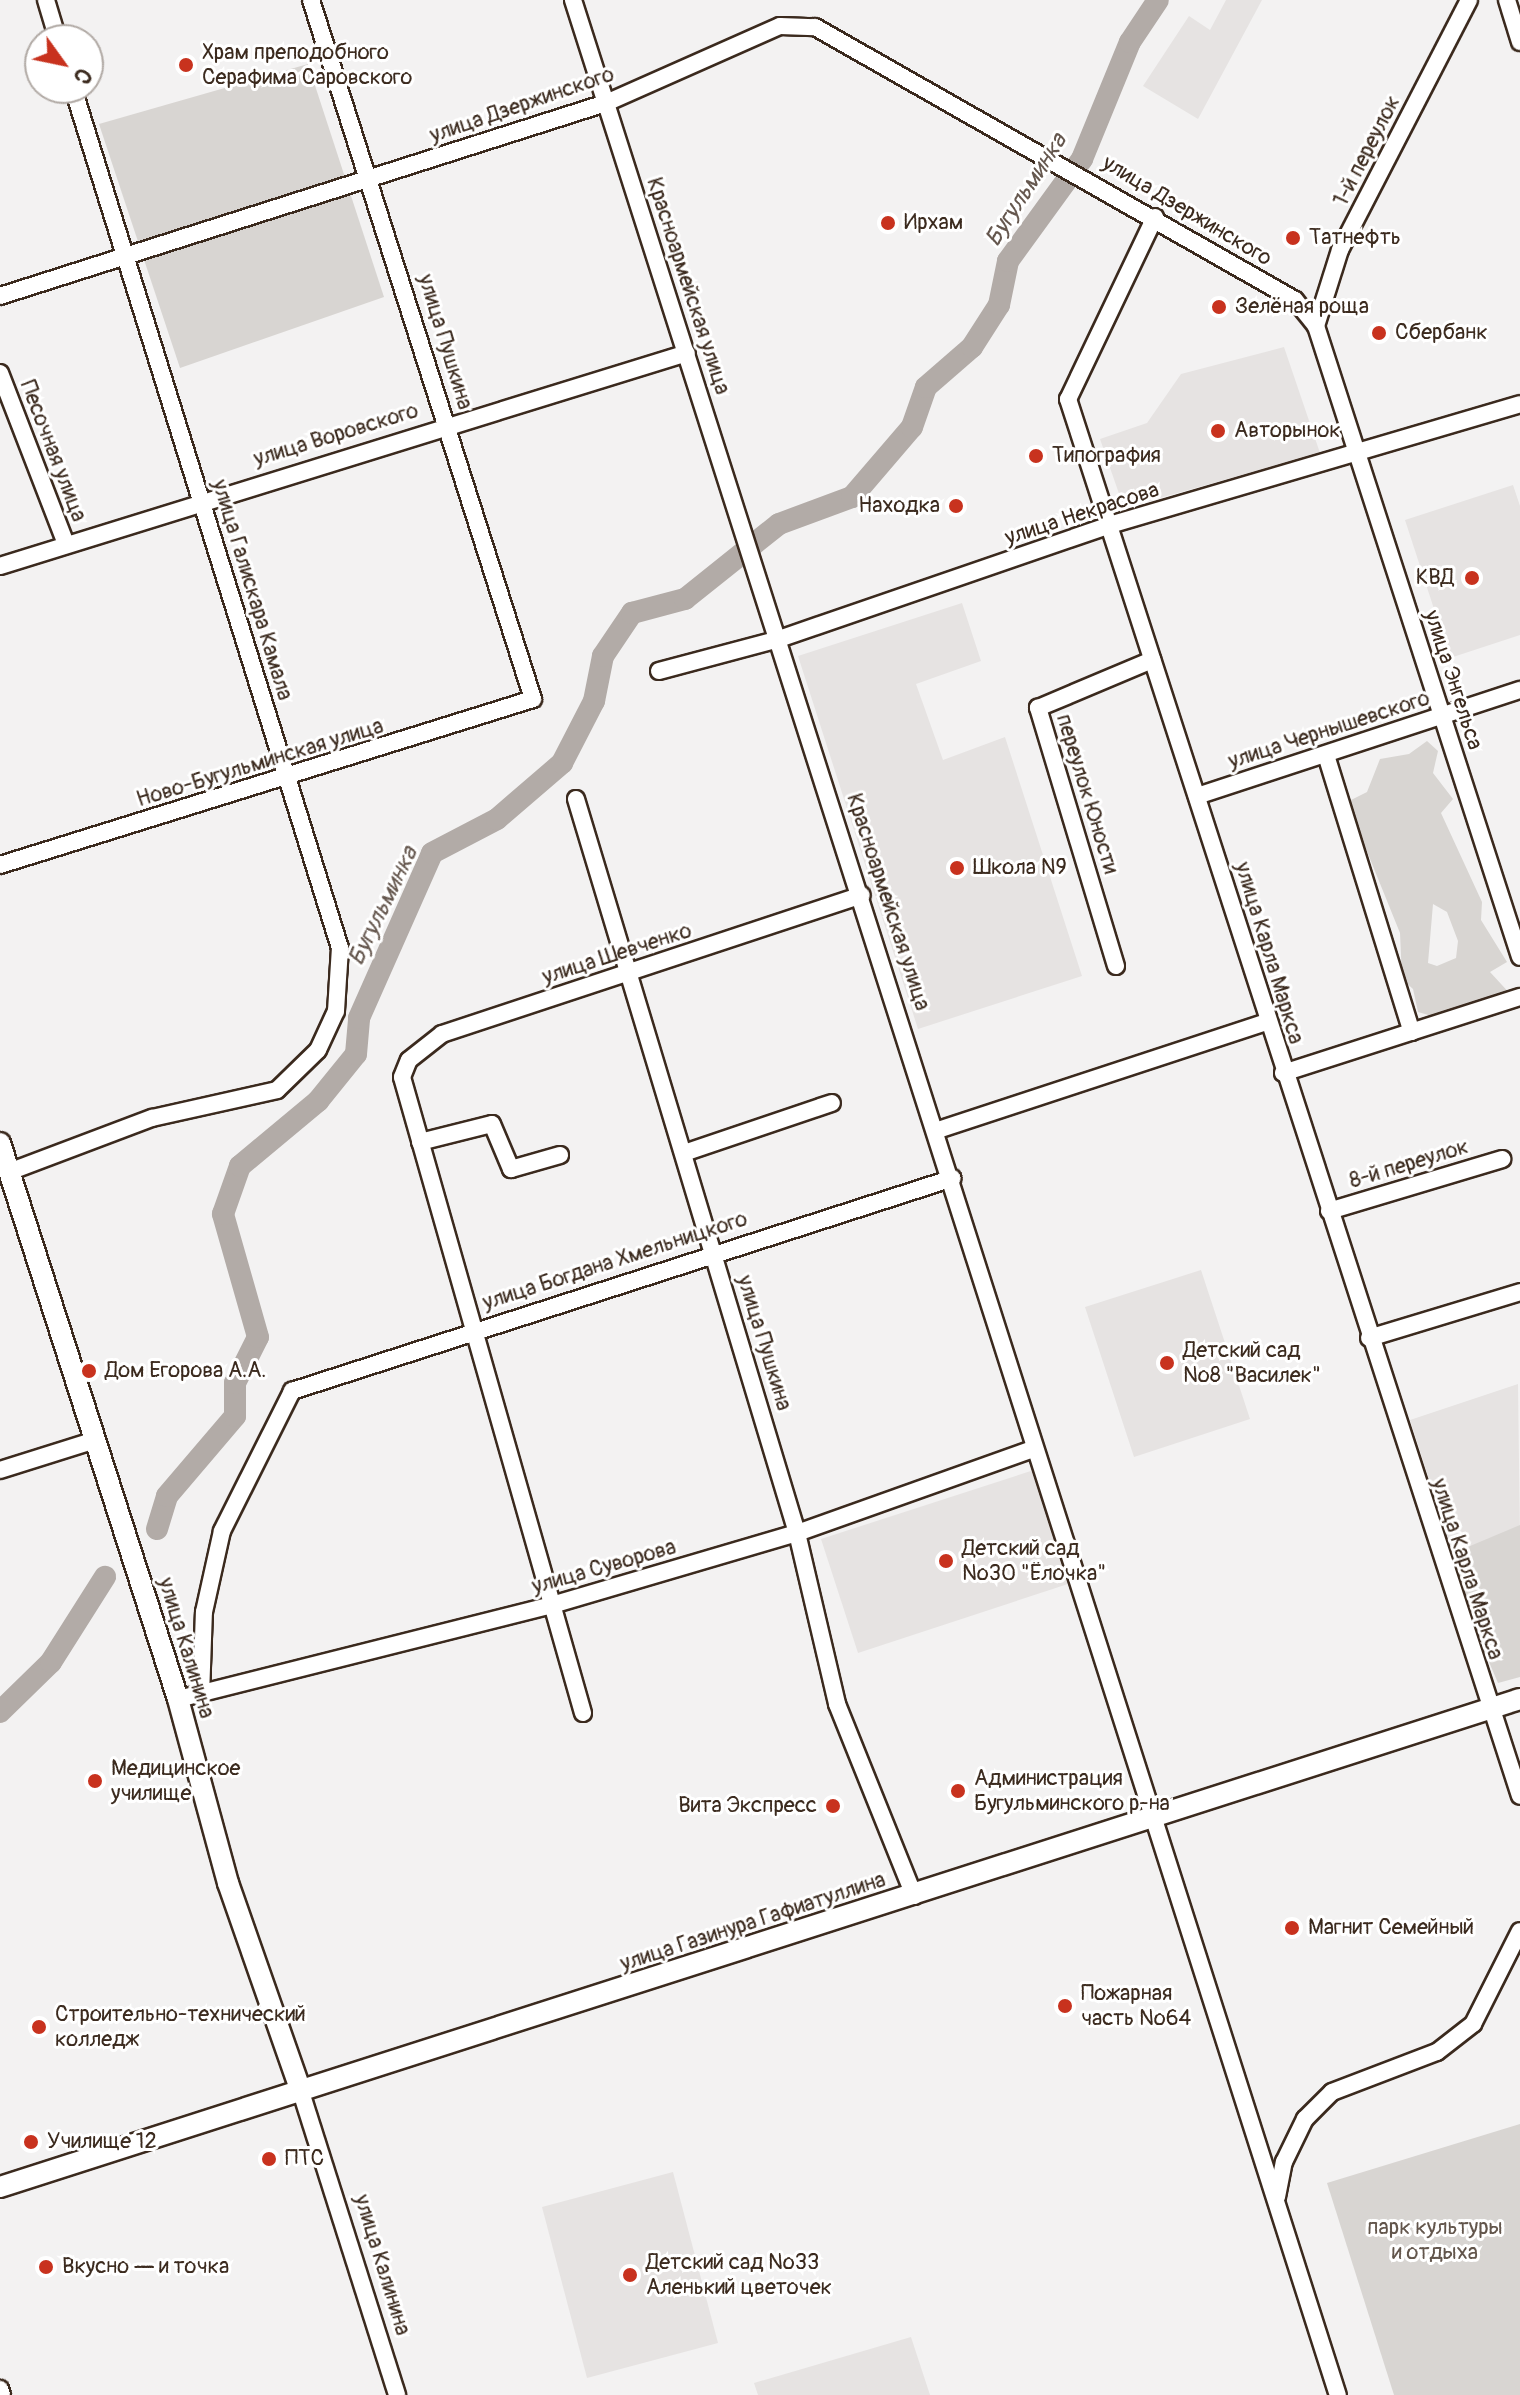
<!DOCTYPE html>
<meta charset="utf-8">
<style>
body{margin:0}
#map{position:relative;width:1520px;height:2395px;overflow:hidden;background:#f3f2f2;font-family:Pangolin,sans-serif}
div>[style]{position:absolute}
.built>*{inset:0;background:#e6e3e2}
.green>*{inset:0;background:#d8d5d2}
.river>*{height:22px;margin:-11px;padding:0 11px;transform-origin:11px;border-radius:11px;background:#b2aba7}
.roads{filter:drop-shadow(2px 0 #3b2a1e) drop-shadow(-2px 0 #3b2a1e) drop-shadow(0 2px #3b2a1e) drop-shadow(0 -2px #3b2a1e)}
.minor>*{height:16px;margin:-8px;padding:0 8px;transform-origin:8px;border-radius:8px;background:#fff}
.major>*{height:20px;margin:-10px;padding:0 10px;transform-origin:10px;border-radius:10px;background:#fff}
.dots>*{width:22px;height:22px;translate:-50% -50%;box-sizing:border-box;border:4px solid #fff;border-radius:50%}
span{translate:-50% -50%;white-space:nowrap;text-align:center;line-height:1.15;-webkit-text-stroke:6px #fff;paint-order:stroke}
.poi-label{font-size:22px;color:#3b2a1e}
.left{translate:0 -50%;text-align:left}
.right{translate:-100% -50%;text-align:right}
.street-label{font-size:22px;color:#3b2a1e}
.park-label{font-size:22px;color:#62554b}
.water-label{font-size:24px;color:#65574e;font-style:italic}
.north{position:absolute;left:24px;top:24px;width:80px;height:80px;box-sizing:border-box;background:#fff;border:2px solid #b1aaa5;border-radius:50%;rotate:123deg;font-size:22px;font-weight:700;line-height:32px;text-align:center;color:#3b2a1e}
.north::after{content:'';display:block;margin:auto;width:28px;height:36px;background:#c8321e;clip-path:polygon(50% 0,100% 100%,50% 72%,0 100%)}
</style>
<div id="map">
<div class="built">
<div style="clip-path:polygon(1226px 0,1262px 0,1198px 119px,1143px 86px,1189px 16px,1210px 30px)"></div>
<div style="clip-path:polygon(1284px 347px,1320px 453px,1124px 508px,1100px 439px,1147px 423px,1181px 374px)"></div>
<div style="clip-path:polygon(1513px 485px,1520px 506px,1520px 635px,1450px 658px,1405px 520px)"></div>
<div style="clip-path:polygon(962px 603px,981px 661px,916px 684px,943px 760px,1005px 737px,1082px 976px,918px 1029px,798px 656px)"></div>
<div style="clip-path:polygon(1201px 1270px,1250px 1419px,1134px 1457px,1085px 1307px)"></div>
<div style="clip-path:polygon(1518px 1384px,1520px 1538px,1455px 1560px,1410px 1420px)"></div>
<div style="clip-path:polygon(1034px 1470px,1071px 1583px,858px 1653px,821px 1539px)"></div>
<div style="clip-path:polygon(673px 2172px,718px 2343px,587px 2378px,542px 2207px)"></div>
<div style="clip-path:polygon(911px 2337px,930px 2395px,758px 2395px,754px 2383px)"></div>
</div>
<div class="green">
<div style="clip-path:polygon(308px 64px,384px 297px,180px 368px,99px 124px)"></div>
<div style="clip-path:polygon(evenodd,1427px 741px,1438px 751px,1433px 773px,1453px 799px,1441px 813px,1482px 902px,1481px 920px,1507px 962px,1490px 972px,1513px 997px,1460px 1006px,1446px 1020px,1418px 1012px,1413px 989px,1402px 979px,1400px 933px,1347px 802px,1367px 792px,1380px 759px,1409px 754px,1427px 741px,1433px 904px,1447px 912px,1458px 941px,1456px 958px,1437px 966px,1428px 963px,1433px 904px)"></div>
<div style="clip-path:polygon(1520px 1525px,1520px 1677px,1498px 1683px,1444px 1557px)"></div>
<div style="clip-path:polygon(1520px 2124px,1520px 2395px,1394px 2395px,1327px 2183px)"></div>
</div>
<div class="river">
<div style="left:157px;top:1529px;width:34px;rotate:-73deg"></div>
<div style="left:167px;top:1496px;width:105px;rotate:-49.6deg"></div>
<div style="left:235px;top:1416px;width:33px;rotate:-90deg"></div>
<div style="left:235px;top:1383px;width:51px;rotate:-63.4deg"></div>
<div style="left:258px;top:1337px;width:128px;rotate:-105.9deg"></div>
<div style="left:223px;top:1214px;width:51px;rotate:-70.5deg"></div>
<div style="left:240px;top:1166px;width:102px;rotate:-39.8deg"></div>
<div style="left:318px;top:1101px;width:60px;rotate:-51deg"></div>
<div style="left:356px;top:1054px;width:36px;rotate:-85deg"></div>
<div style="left:359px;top:1018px;width:180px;rotate:-66.1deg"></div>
<div style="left:432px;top:853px;width:73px;rotate:-27.6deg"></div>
<div style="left:497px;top:819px;width:86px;rotate:-40.7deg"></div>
<div style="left:562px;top:763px;width:70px;rotate:-62.7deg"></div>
<div style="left:594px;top:701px;width:46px;rotate:-78.7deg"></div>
<div style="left:603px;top:656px;width:52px;rotate:-56deg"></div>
<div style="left:632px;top:613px;width:55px;rotate:-14.8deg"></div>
<div style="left:685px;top:599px;width:120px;rotate:-38.6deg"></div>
<div style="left:779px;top:524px;width:78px;rotate:-20.3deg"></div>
<div style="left:852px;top:497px;width:92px;rotate:-49.4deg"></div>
<div style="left:912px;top:427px;width:42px;rotate:-70.7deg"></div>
<div style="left:926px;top:387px;width:61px;rotate:-41deg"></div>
<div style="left:972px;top:347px;width:50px;rotate:-57.3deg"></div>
<div style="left:999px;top:305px;width:45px;rotate:-78.4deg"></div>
<div style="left:1008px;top:261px;width:126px;rotate:-54deg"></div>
<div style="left:1082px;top:159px;width:126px;rotate:-67.7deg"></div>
<div style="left:1130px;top:42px;width:50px;rotate:-56.3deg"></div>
<div style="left:0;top:1712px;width:71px;rotate:-44.4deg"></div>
<div style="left:51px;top:1662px;width:101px;rotate:-57.6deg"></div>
</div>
<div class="roads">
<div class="minor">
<div style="left:46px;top:0;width:42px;rotate:73.3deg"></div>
<div style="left:573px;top:0;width:2514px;rotate:72.29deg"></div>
<div style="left:1507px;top:0;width:44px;rotate:72.8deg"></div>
<div style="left:1155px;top:217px;width:202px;rotate:115.5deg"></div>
<div style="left:1068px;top:399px;width:1468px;rotate:72.07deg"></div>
<div style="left:0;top:296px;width:636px;rotate:-17.67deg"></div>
<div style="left:606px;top:103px;width:190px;rotate:-23.9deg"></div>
<div style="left:780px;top:26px;width:35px;rotate:2deg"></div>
<div style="left:815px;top:27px;width:552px;rotate:29.63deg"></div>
<div style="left:1295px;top:300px;width:33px;rotate:51deg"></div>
<div style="left:1316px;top:326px;width:663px;rotate:72.08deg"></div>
<div style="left:1316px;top:326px;width:80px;rotate:-72.5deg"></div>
<div style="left:1340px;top:250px;width:281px;rotate:-62.7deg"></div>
<div style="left:0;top:373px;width:183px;rotate:68.9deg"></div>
<div style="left:0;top:566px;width:719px;rotate:-17.23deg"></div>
<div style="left:659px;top:671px;width:124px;rotate:-14.9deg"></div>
<div style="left:779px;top:639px;width:353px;rotate:-19deg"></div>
<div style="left:1113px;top:524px;width:424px;rotate:-16.4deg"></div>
<div style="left:1326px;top:755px;width:290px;rotate:72.8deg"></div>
<div style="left:1197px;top:796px;width:340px;rotate:-18.2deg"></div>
<div style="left:576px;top:799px;width:767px;rotate:73.24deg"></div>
<div style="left:797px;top:1533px;width:176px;rotate:76.8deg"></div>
<div style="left:837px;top:1704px;width:207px;rotate:68.1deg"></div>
<div style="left:0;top:865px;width:558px;rotate:-17.3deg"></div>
<div style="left:533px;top:699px;width:733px;rotate:-107.62deg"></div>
<div style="left:1116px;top:966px;width:270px;rotate:-106.8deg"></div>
<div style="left:1038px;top:708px;width:124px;rotate:-22.8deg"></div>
<div style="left:1283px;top:1073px;width:249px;rotate:-17.8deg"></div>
<div style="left:938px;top:1130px;width:345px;rotate:-18.2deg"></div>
<div style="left:420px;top:1142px;width:74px;rotate:-14deg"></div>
<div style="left:492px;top:1124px;width:49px;rotate:67.1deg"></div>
<div style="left:511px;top:1169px;width:51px;rotate:-15.9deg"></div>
<div style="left:684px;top:1153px;width:156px;rotate:-18.7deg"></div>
<div style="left:9px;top:1172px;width:153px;rotate:-20.7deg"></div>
<div style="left:152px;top:1118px;width:128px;rotate:-12.6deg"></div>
<div style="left:277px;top:1090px;width:57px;rotate:-44.3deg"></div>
<div style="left:318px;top:1050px;width:43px;rotate:-65.2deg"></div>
<div style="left:336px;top:1011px;width:63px;rotate:-86.4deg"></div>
<div style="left:340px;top:948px;width:900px;rotate:-107.25deg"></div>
<div style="left:1329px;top:1211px;width:181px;rotate:-16.7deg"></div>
<div style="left:1369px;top:1338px;width:158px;rotate:-16.9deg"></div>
<div style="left:0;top:1470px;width:100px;rotate:-17.5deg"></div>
<div style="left:201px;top:1696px;width:84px;rotate:-88deg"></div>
<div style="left:204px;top:1612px;width:83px;rotate:-77.5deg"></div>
<div style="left:222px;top:1531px;width:157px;rotate:-63.4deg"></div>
<div style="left:292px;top:1391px;width:694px;rotate:-17.86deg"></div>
<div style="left:178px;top:1699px;width:386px;rotate:-14.1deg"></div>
<div style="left:552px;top:1605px;width:255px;rotate:-16.4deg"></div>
<div style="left:797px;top:1533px;width:251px;rotate:-19.6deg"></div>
<div style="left:583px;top:1713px;width:661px;rotate:-105.89deg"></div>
<div style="left:402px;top:1077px;width:18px;rotate:-68deg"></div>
<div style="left:409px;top:1060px;width:42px;rotate:-38.2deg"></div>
<div style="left:442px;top:1034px;width:442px;rotate:-18.3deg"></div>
<div style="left:301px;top:2092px;width:318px;rotate:72.4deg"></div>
<div style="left:1277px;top:2197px;width:36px;rotate:-79deg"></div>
<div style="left:1284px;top:2162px;width:48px;rotate:-64deg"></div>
<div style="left:1305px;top:2119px;width:38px;rotate:-45deg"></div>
<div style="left:1332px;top:2092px;width:112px;rotate:-20.9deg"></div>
<div style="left:1437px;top:2052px;width:46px;rotate:-37.9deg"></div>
<div style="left:1473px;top:2024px;width:104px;rotate:-63.2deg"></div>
<div style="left:0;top:2389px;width:6px;rotate:72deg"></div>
</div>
<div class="major">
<div style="left:0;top:1143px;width:584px;rotate:72.25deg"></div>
<div style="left:178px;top:1699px;width:191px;rotate:74.8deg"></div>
<div style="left:228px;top:1883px;width:221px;rotate:70.7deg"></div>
<div style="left:0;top:2187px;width:1596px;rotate:-17.8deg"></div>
</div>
</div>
<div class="dots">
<div style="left:186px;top:65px;background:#c8321e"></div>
<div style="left:888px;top:223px;background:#c8321e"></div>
<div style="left:1293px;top:238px;background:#c8321e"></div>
<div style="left:1219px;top:307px;background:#c8321e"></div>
<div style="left:1379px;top:333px;background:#c8321e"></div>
<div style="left:1218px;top:431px;background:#c8321e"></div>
<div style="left:1036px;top:456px;background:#c8321e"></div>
<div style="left:956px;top:506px;background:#c8321e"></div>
<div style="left:1472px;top:578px;background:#c8321e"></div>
<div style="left:957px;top:868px;background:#c8321e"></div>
<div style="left:1167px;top:1363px;background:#c8321e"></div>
<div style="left:89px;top:1371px;background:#c8321e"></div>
<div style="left:946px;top:1561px;background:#c8321e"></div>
<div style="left:95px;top:1781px;background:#c8321e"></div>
<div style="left:958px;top:1791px;background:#c8321e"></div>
<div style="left:833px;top:1806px;background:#c8321e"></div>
<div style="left:1292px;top:1928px;background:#c8321e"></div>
<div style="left:1065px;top:2006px;background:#c8321e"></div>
<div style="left:39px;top:2027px;background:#c8321e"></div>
<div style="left:31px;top:2142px;background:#c8321e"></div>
<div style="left:269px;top:2159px;background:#c8321e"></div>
<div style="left:46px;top:2267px;background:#c8321e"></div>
<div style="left:630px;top:2275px;background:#c8321e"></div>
</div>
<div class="poi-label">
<span class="left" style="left:202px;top:65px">Храм преподобного<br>Серафима Саровского</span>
<span class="left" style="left:904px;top:223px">Ирхам</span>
<span class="left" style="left:1309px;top:238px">Татнефть</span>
<span class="left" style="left:1235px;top:307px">Зелёная роща</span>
<span class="left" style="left:1395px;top:333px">Сбербанк</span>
<span class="left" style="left:1234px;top:431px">Авторынок</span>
<span class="left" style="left:1052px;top:456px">Типография</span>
<span class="right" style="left:940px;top:506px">Находка</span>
<span class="right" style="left:1454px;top:578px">КВД</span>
<span class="left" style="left:973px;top:868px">Школа N9</span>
<span class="left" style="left:1183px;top:1363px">Детский сад<br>№8 "Василек"</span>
<span class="left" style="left:105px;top:1371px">Дом Егорова А.А.</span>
<span class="left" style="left:962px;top:1561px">Детский сад<br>№30 "Ёлочка"</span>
<span class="left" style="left:111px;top:1781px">Медицинское<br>училище</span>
<span class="left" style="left:974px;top:1791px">Администрация<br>Бугульминского р-на</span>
<span class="right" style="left:817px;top:1806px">Вита Экспресс</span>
<span class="left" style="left:1308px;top:1928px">Магнит Семейный</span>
<span class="left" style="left:1081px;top:2006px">Пожарная<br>часть №64</span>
<span class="left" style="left:55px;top:2027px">Строительно-технический<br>колледж</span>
<span class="left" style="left:47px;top:2142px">Училище 12</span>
<span class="left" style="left:285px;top:2159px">ПТС</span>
<span class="left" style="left:646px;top:2275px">Детский сад №33<br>Аленький цветочек</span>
<span class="left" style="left:62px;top:2267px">Вкусно — и точка</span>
</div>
<div class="street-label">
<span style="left:522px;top:105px;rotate:-19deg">улица Дзержинского</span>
<span style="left:1367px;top:151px;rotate:-63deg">1-й переулок</span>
<span style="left:1187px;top:211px;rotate:31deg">улица Дзержинского</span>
<span style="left:688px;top:286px;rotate:72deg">Красноармейская улица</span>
<span style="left:445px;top:342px;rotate:73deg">улица Пушкина</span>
<span style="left:336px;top:435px;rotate:-17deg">улица Воровского</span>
<span style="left:53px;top:451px;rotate:69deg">Песочная улица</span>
<span style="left:1082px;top:514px;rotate:-18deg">улица Некрасова</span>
<span style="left:252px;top:590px;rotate:73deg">улица Галискара Камала</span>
<span style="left:1453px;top:680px;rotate:72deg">улица Энгельса</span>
<span style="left:1329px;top:730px;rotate:-18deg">улица Чернышевского</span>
<span style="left:260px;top:763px;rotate:-17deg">Ново-Бугульминская улица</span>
<span style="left:1087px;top:794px;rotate:73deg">переулок Юности</span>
<span style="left:888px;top:902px;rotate:72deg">Красноармейская улица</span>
<span style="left:1269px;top:953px;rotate:73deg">улица Карла Маркса</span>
<span style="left:617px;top:954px;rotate:-18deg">улица Шевченко</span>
<span style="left:1409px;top:1164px;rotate:-17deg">8-й переулок</span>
<span style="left:615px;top:1261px;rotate:-18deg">улица Богдана Хмельницкого</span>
<span style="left:764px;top:1343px;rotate:73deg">улица Пушкина</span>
<span style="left:604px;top:1567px;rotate:-16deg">улица Суворова</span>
<span style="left:1467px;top:1569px;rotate:72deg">улица Карла Маркса</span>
<span style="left:186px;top:1648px;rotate:73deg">улица Калинина</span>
<span style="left:753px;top:1922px;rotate:-18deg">улица Газинура Гафиатуллина</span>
<span style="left:382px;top:2265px;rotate:73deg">улица Калинина</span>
</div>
<div class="park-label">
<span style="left:1435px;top:2240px">парк культуры<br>и отдыха</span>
</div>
<div class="water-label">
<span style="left:1026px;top:190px;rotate:-57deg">Бугульминка</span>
<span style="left:383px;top:906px;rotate:-64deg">Бугульминка</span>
</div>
<div class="north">С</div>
</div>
